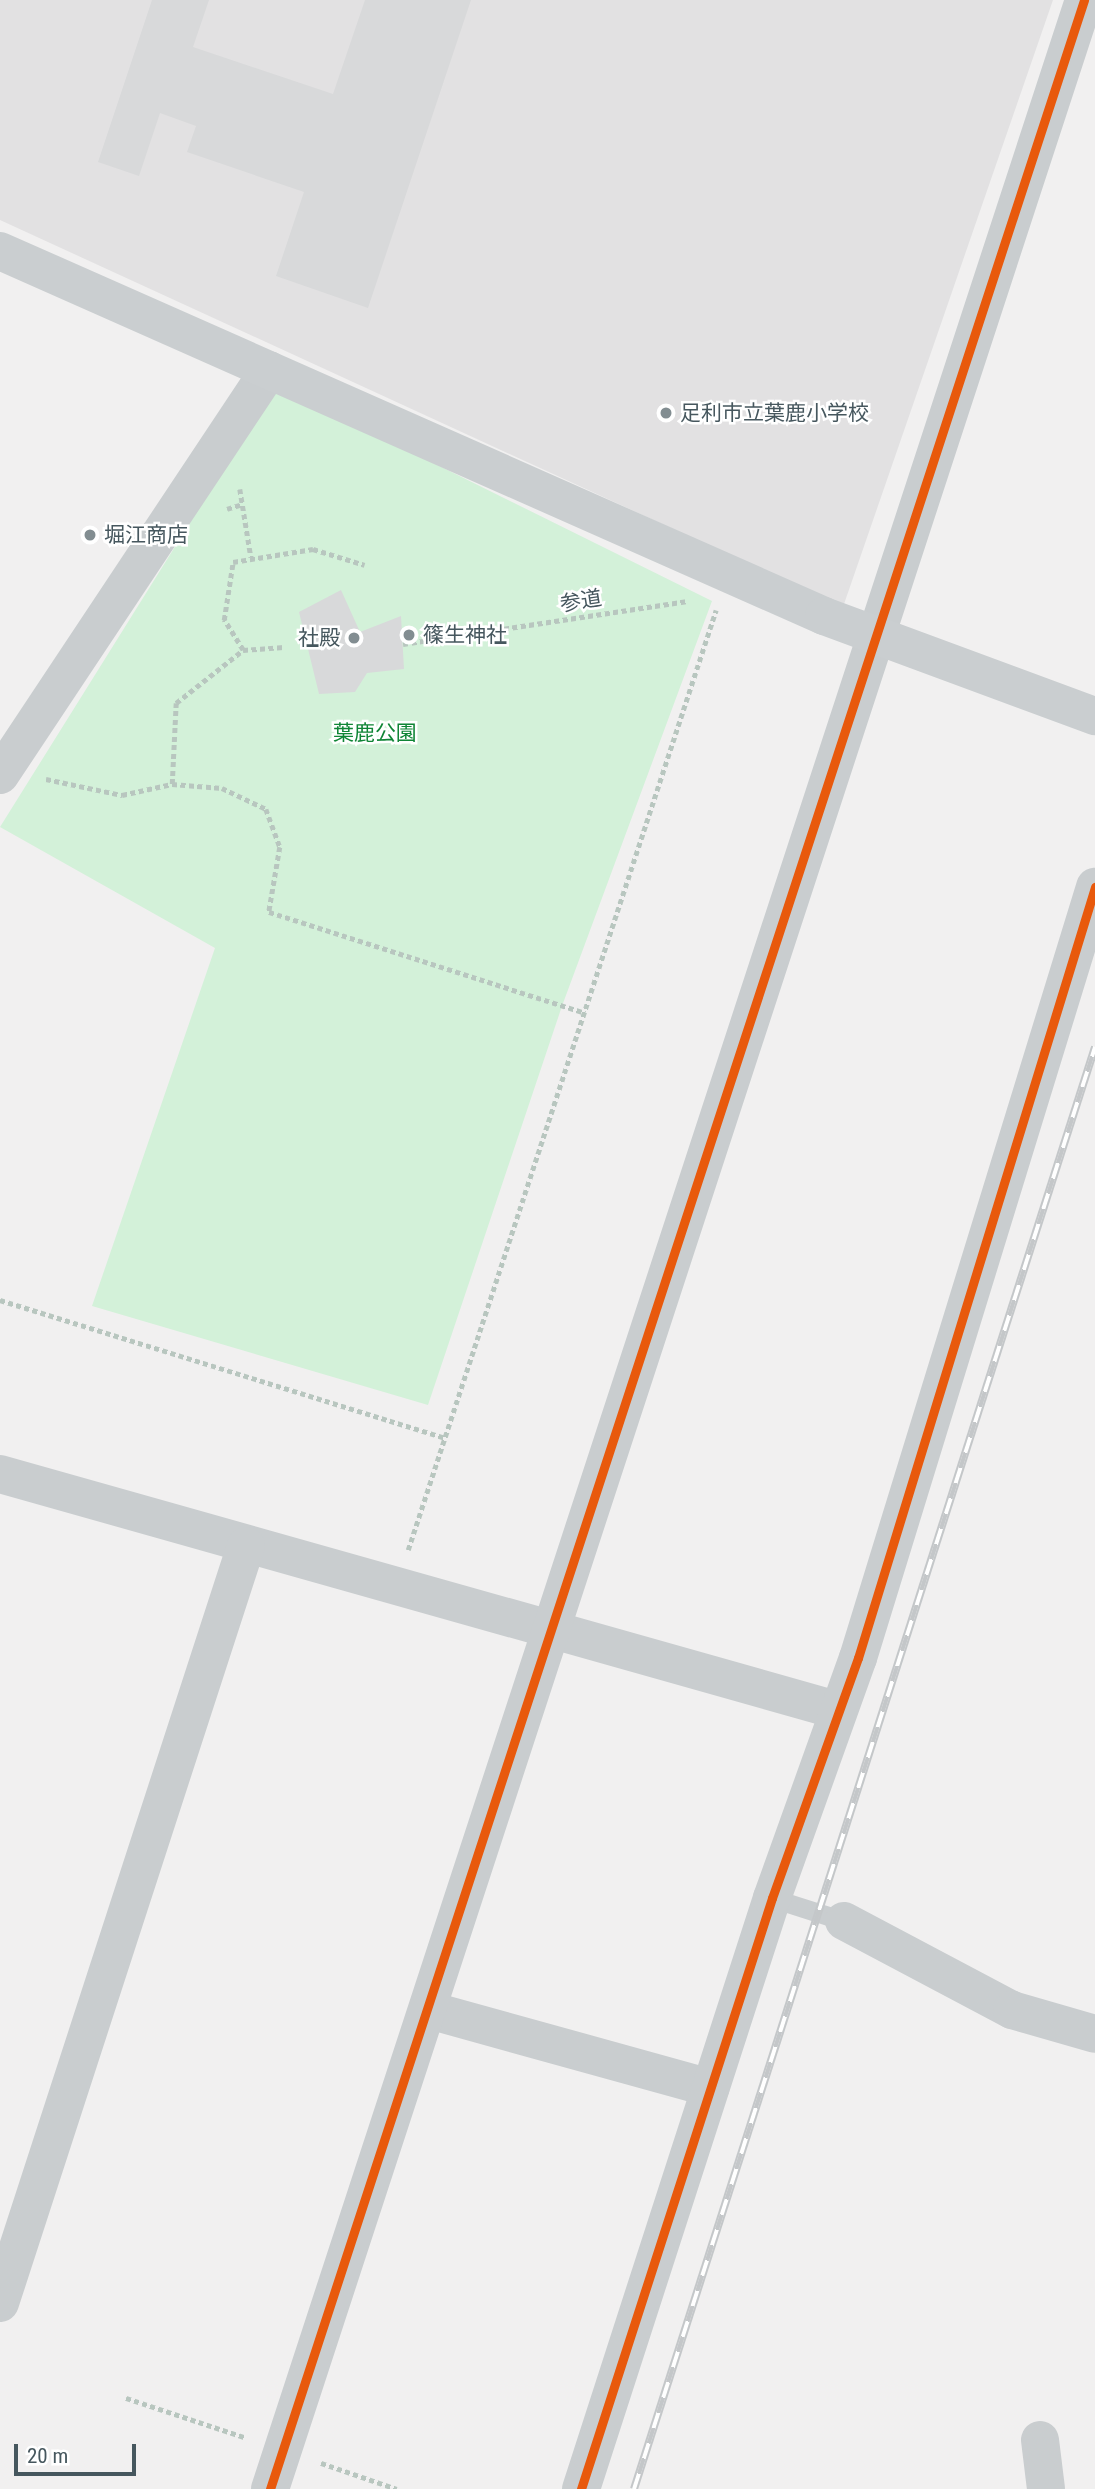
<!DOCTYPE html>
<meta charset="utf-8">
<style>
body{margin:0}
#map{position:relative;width:1095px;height:2489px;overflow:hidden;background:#f1f0f0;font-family:"Roboto Condensed","Noto Sans JP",sans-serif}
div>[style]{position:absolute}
.education>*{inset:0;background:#e2e1e2}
.green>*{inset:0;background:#d3f1d9}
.building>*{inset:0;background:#d8d9da}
.path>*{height:4.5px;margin-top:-2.25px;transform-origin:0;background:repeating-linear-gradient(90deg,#b8c6bf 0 5px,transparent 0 8.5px)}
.lane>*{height:19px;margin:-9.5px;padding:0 9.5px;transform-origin:9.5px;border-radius:9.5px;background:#c9cdcf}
.street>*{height:38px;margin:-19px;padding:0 19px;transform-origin:19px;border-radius:19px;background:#c9cdcf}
.secondary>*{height:38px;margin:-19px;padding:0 19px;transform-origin:19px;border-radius:19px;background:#caced0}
.rail>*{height:8px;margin-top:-4px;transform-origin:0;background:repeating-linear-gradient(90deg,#fff 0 16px,#c4c7c9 0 32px);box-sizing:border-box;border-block:2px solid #c4c7c9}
.cycleway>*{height:9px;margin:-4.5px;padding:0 4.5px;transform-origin:4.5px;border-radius:4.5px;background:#e8590c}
.dots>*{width:19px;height:19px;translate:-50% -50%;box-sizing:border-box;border:4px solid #fff;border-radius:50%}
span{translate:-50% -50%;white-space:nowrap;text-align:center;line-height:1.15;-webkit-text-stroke:5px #fff;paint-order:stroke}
.poi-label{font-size:21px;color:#46575e}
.left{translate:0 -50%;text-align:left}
.right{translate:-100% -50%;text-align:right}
.street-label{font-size:21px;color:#46575e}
.park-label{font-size:21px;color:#108536}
.scale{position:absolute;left:14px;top:2444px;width:122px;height:32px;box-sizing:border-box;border:4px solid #46575e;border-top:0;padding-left:9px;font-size:21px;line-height:24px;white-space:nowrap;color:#46575e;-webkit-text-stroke:5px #fff;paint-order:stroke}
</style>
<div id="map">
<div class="education">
<div style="clip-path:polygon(0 0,1053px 0,843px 607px,0 220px)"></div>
</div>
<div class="green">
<div style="clip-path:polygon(276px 385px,712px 601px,562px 1006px,428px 1405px,92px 1306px,215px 948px,0 827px)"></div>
</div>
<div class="building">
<div style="clip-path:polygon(152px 0,209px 0,193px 47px,333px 94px,365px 0,471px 0,368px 308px,276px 276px,304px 192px,187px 152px,196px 126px,160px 113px,139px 176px,98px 162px)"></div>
<div style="clip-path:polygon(341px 590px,360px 632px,401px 616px,404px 669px,367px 673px,355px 692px,319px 694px,299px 612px)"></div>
</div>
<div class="path">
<div style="left:240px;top:489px;width:69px;rotate:80.8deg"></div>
<div style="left:227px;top:509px;width:16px;rotate:-18deg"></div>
<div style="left:403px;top:644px;width:288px;rotate:-8.6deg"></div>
<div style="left:243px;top:650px;width:36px;rotate:-122deg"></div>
<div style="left:224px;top:620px;width:59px;rotate:-81.2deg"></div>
<div style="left:233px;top:562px;width:81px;rotate:-9.2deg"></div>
<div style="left:313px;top:549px;width:54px;rotate:17.1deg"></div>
<div style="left:46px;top:779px;width:78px;rotate:11.9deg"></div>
<div style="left:122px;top:795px;width:51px;rotate:-12.4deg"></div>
<div style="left:172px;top:784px;width:50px;rotate:4.6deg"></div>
<div style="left:222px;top:788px;width:49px;rotate:25.5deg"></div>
<div style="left:266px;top:809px;width:40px;rotate:69.8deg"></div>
<div style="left:280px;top:847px;width:66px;rotate:99.6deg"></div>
<div style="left:269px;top:912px;width:332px;rotate:17.7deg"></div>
<div style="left:172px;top:784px;width:81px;rotate:-87.2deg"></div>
<div style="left:176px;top:703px;width:85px;rotate:-38.3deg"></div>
<div style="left:243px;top:650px;width:41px;rotate:-4.2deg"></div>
<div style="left:0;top:1300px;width:466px;rotate:17.2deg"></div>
<div style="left:408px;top:1550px;width:989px;rotate:-71.86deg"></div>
<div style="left:126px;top:2398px;width:127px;rotate:18.3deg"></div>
<div style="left:321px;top:2463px;width:80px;rotate:18.9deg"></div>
</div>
<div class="lane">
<div style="left:772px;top:1898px;width:76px;rotate:17.7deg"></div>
</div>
<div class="street">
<div style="left:0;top:775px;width:486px;rotate:-56.4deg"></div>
<div style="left:0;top:1474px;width:869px;rotate:15.76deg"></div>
<div style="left:844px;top:1921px;width:190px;rotate:27.9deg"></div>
<div style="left:1012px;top:2010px;width:86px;rotate:16.1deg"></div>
<div style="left:429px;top:2010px;width:292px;rotate:15.5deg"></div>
<div style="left:0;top:2303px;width:796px;rotate:-72deg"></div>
<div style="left:1040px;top:2440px;width:49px;rotate:83deg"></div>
<div style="left:270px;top:2489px;width:2619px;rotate:-71.89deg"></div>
<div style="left:581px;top:2489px;width:621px;rotate:-72.09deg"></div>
<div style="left:772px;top:1898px;width:255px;rotate:-70.3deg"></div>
<div style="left:858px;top:1658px;width:807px;rotate:-72.91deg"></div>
</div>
<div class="secondary">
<div style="left:0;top:251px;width:901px;rotate:23.89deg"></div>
<div style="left:824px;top:616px;width:289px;rotate:20.3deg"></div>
</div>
<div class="rail">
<div style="left:634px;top:2489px;width:1514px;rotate:-72.27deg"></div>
</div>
<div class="cycleway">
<div style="left:270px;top:2489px;width:2619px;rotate:-71.89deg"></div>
<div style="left:581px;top:2489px;width:621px;rotate:-72.09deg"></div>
<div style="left:772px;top:1898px;width:255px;rotate:-70.3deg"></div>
<div style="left:858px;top:1658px;width:807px;rotate:-72.91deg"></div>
</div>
<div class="dots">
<div style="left:666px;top:413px;background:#828d91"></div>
<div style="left:90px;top:535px;background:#828d91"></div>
<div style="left:409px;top:635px;background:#828d91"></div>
<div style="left:354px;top:638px;background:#828d91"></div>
</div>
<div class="poi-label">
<span class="left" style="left:680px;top:413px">足利市立葉鹿小学校</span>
<span class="left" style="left:104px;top:535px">堀江商店</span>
<span class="left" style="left:423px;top:635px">篠生神社</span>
<span class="right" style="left:340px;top:638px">社殿</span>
</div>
<div class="street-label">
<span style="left:581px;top:601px;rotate:-9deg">参道</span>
</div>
<div class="park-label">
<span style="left:375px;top:733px">葉鹿公園</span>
</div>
<div class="scale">20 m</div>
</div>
